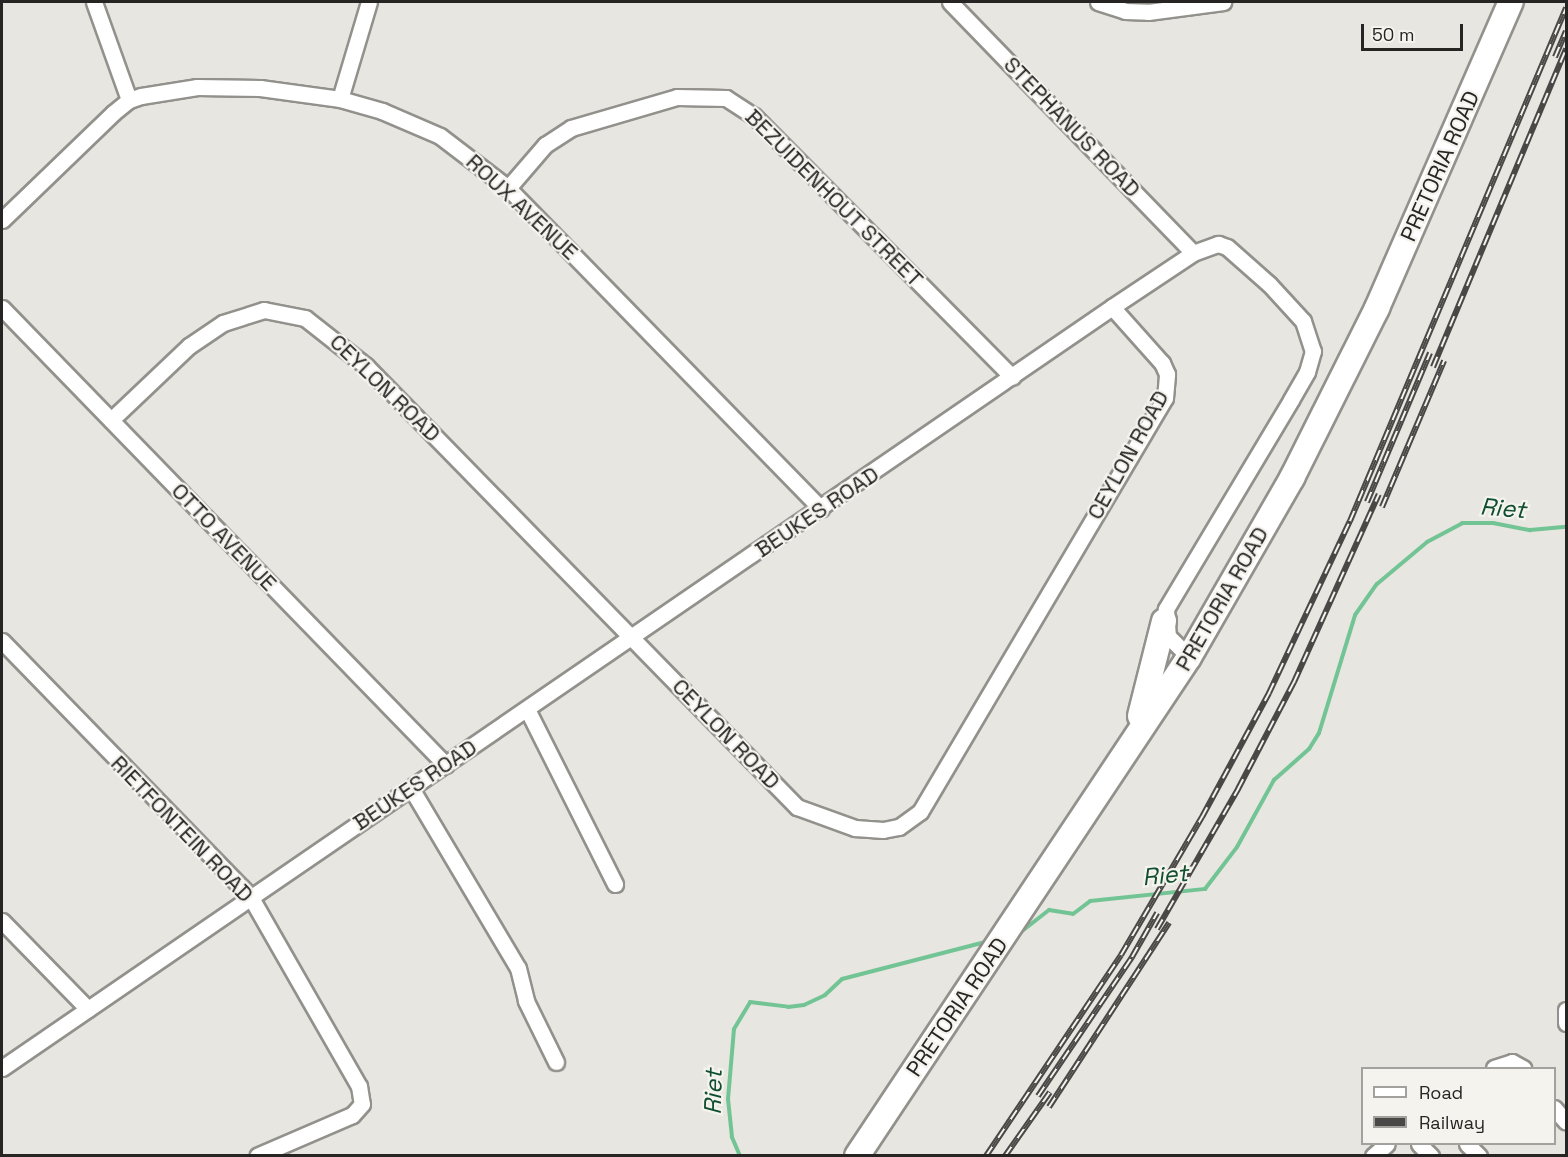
<!DOCTYPE html>
<style>
body{margin:0}
#map{position:relative;width:1568px;height:1157px;overflow:hidden;background:#e7e6e1;font-family:"Space Grotesk",sans-serif}
div>[style]{position:absolute}
.stream>*{height:4px;margin:-2px;padding:0 2px;transform-origin:2px;border-radius:2px;background:#73c494}
.roads{filter:drop-shadow(2px 0 #92918c) drop-shadow(-2px 0 #92918c) drop-shadow(0 2px #92918c) drop-shadow(0 -2px #92918c)}
.street>*{height:15px;margin:-7.5px;padding:0 7.5px;transform-origin:7.5px;border-radius:7.5px;background:#fff}
.primary>*{height:24px;margin:-12px;padding:0 12px;transform-origin:12px;border-radius:12px;background:#fff}
.rail>*{height:6px;margin-top:-3px;transform-origin:0;background:repeating-linear-gradient(90deg,#f5f3ee 0 11px,#494846 0 22px);box-sizing:border-box;border-block:2px solid #494846}
span{translate:-50% -50%;white-space:nowrap;text-align:center;line-height:1.15;-webkit-text-stroke:4.5px #f5f3ee;paint-order:stroke}
.street-label{font-size:22px;color:#262524}
.water-label{font-size:24px;color:#0f4e2f;font-style:italic}
.frame{position:absolute;inset:0;border:3px solid #262524;pointer-events:none}
.legend{position:absolute;left:1361px;top:1067px;width:195px;height:78px;box-sizing:border-box;background:#f5f3ee;border:2px solid #a2a19d;margin:0;padding:8px 10px;list-style:none;font-size:18px;color:#262524}
.legend li{display:flex;align-items:center;gap:12px;height:30px}
.legend b{width:30px;border:2px solid #a2a19d}
.scale{position:absolute;left:1361px;top:24px;width:102px;height:27px;box-sizing:border-box;border:3px solid #262524;border-top:0;padding-left:8px;font-size:18px;line-height:21px;white-space:nowrap;color:#262524;-webkit-text-stroke:4px #f5f3ee;paint-order:stroke}
</style>
<div id="map">
<div class="stream">
<div style="left:1017px;top:935px;width:41px;rotate:-38deg"></div>
<div style="left:1049px;top:910px;width:24px;rotate:9deg"></div>
<div style="left:1073px;top:914px;width:21px;rotate:-37deg"></div>
<div style="left:1090px;top:901px;width:116px;rotate:-6deg"></div>
<div style="left:1205px;top:889px;width:53px;rotate:-52.7deg"></div>
<div style="left:1237px;top:847px;width:77px;rotate:-61.1deg"></div>
<div style="left:1274px;top:780px;width:47px;rotate:-41.5deg"></div>
<div style="left:1309px;top:749px;width:19px;rotate:-58deg"></div>
<div style="left:1319px;top:733px;width:123px;rotate:-73deg"></div>
<div style="left:1355px;top:615px;width:38px;rotate:-55deg"></div>
<div style="left:1377px;top:584px;width:65px;rotate:-40deg"></div>
<div style="left:1427px;top:542px;width:40px;rotate:-28deg"></div>
<div style="left:1462px;top:523px;width:31px"></div>
<div style="left:1493px;top:523px;width:38px;rotate:11deg"></div>
<div style="left:1530px;top:530px;width:36px;rotate:-5deg"></div>
<div style="left:740px;top:1156px;width:21px;rotate:-113deg"></div>
<div style="left:732px;top:1137px;width:38px;rotate:-96deg"></div>
<div style="left:728px;top:1099px;width:70px;rotate:-85.1deg"></div>
<div style="left:734px;top:1029px;width:31px;rotate:-59deg"></div>
<div style="left:750px;top:1002px;width:38px;rotate:7deg"></div>
<div style="left:788px;top:1007px;width:16px;rotate:-7deg"></div>
<div style="left:804px;top:1005px;width:23px;rotate:-25deg"></div>
<div style="left:825px;top:995px;width:23px;rotate:-43deg"></div>
<div style="left:842px;top:979px;width:152px;rotate:-14.5deg"></div>
</div>
<div class="roads">
<div class="street">
<div style="left:94px;top:2px;width:104px;rotate:70.3deg"></div>
<div style="left:950px;top:2px;width:349px;rotate:45.9deg"></div>
<div style="left:1098px;top:2px;width:28px;rotate:18deg"></div>
<div style="left:1125px;top:11px;width:23px;rotate:2deg"></div>
<div style="left:1148px;top:12px;width:76px;rotate:-7.6deg"></div>
<div style="left:340px;top:99px;width:101px;rotate:-73.4deg"></div>
<div style="left:508px;top:188px;width:57px;rotate:-49.3deg"></div>
<div style="left:545px;top:145px;width:31px;rotate:-33deg"></div>
<div style="left:571px;top:128px;width:110px;rotate:-16.3deg"></div>
<div style="left:677px;top:97px;width:49px;rotate:1.2deg"></div>
<div style="left:726px;top:98px;width:33px;rotate:33deg"></div>
<div style="left:754px;top:116px;width:367px;rotate:45.3deg"></div>
<div style="left:2px;top:220px;width:154px;rotate:-43.9deg"></div>
<div style="left:113px;top:113px;width:21px;rotate:-39deg"></div>
<div style="left:129px;top:100px;width:13px;rotate:-18deg"></div>
<div style="left:141px;top:96px;width:57px;rotate:-9.1deg"></div>
<div style="left:197px;top:87px;width:63px;rotate:0.9deg"></div>
<div style="left:260px;top:88px;width:81px;rotate:7.8deg"></div>
<div style="left:340px;top:99px;width:44px;rotate:15.9deg"></div>
<div style="left:382px;top:111px;width:63px;rotate:23.3deg"></div>
<div style="left:440px;top:136px;width:86px;rotate:37.4deg"></div>
<div style="left:508px;top:188px;width:448px;rotate:45.7deg"></div>
<div style="left:2px;top:308px;width:637px;rotate:45.83deg"></div>
<div style="left:111px;top:420px;width:108px;rotate:-43.5deg"></div>
<div style="left:189px;top:346px;width:41px;rotate:-34.1deg"></div>
<div style="left:223px;top:323px;width:43px;rotate:-17.6deg"></div>
<div style="left:264px;top:310px;width:42px;rotate:11deg"></div>
<div style="left:305px;top:318px;width:78px;rotate:38.2deg"></div>
<div style="left:366px;top:366px;width:617px;rotate:45.66deg"></div>
<div style="left:797px;top:807px;width:62px;rotate:19.9deg"></div>
<div style="left:855px;top:828px;width:28px;rotate:4deg"></div>
<div style="left:883px;top:830px;width:16px;rotate:-11deg"></div>
<div style="left:899px;top:827px;width:26px;rotate:-36deg"></div>
<div style="left:920px;top:812px;width:481px;rotate:-59.4deg"></div>
<div style="left:1165px;top:398px;width:24px;rotate:-85deg"></div>
<div style="left:1167px;top:374px;width:12px;rotate:-114deg"></div>
<div style="left:1162px;top:363px;width:75px;rotate:-131.8deg"></div>
<div style="left:2px;top:641px;width:356px;rotate:45.8deg"></div>
<div style="left:250px;top:896px;width:219px;rotate:60.2deg"></div>
<div style="left:359px;top:1086px;width:18px;rotate:81deg"></div>
<div style="left:362px;top:1104px;width:15px;rotate:132deg"></div>
<div style="left:352px;top:1115px;width:103px;rotate:156.7deg"></div>
<div style="left:527px;top:709px;width:196px;rotate:63.3deg"></div>
<div style="left:411px;top:788px;width:209px;rotate:59.3deg"></div>
<div style="left:518px;top:968px;width:34px;rotate:76deg"></div>
<div style="left:526px;top:1001px;width:68px;rotate:63.8deg"></div>
<div style="left:2px;top:921px;width:123px;rotate:45.7deg"></div>
<div style="left:1566px;top:1010px;width:13px;rotate:90deg"></div>
<div style="left:2px;top:1068px;width:1346px;rotate:-34.43deg"></div>
<div style="left:1112px;top:307px;width:97px;rotate:-33.7deg"></div>
<div style="left:1193px;top:253px;width:27px;rotate:-20deg"></div>
<div style="left:1218px;top:244px;width:9px;rotate:18deg"></div>
<div style="left:1227px;top:247px;width:56px;rotate:41.4deg"></div>
<div style="left:1269px;top:284px;width:50px;rotate:47.4deg"></div>
<div style="left:1303px;top:321px;width:32px;rotate:72deg"></div>
<div style="left:1313px;top:351px;width:22px;rotate:106deg"></div>
<div style="left:1307px;top:372px;width:32px;rotate:120deg"></div>
<div style="left:1291px;top:400px;width:244px;rotate:120.9deg"></div>
<div style="left:1166px;top:609px;width:27px;rotate:86deg"></div>
<div style="left:1168px;top:636px;width:30px;rotate:45deg"></div>
<div style="left:1494px;top:1068px;width:19px;rotate:-18deg"></div>
<div style="left:1512px;top:1062px;width:13px;rotate:29deg"></div>
<div style="left:1554px;top:1108px;width:18px;rotate:49deg"></div>
<div style="left:1419px;top:1144px;width:17px;rotate:45deg"></div>
<div style="left:1467px;top:1144px;width:17px;rotate:45deg"></div>
<div style="left:1373px;top:1156px;width:18px;rotate:-41deg"></div>
</div>
<div class="primary">
<div style="left:1140px;top:716px;width:98px;rotate:-75.8deg"></div>
<div style="left:857px;top:1156px;width:599px;rotate:-56.36deg"></div>
<div style="left:1189px;top:657px;width:207px;rotate:-60.1deg"></div>
<div style="left:1292px;top:478px;width:190px;rotate:-63.4deg"></div>
<div style="left:1377px;top:308px;width:334px;rotate:-66.4deg"></div>
</div>
</div>
<div class="rail">
<div style="left:1555px;top:57px;width:28px;rotate:-67deg"></div>
<div style="left:1433px;top:367px;width:345px;rotate:-67.3deg"></div>
<div style="left:1367px;top:502px;width:162px;rotate:-67.1deg"></div>
<div style="left:1382px;top:507px;width:159px;rotate:-67deg"></div>
<div style="left:1157px;top:929px;width:162px;rotate:-59.9deg"></div>
<div style="left:1238px;top:789px;width:121px;rotate:-62.4deg"></div>
<div style="left:1294px;top:682px;width:206px;rotate:-65.7deg"></div>
<div style="left:1038px;top:1096px;width:168px;rotate:-55.9deg"></div>
<div style="left:1132px;top:957px;width:51px;rotate:-60.4deg"></div>
<div style="left:1049px;top:1107px;width:220px;rotate:-56.9deg"></div>
<div style="left:986px;top:1156px;width:242px;rotate:-56.1deg"></div>
<div style="left:1121px;top:955px;width:160px;rotate:-59.6deg"></div>
<div style="left:1202px;top:817px;width:141px;rotate:-61.6deg"></div>
<div style="left:1269px;top:693px;width:190px;rotate:-64.8deg"></div>
<div style="left:1350px;top:521px;width:557px;rotate:-67.17deg"></div>
<div style="left:1005px;top:1156px;width:78px;rotate:-54.9deg"></div>
</div>
<div class="street-label">
<span style="left:1072px;top:127px;rotate:46deg">STEPHANUS ROAD</span>
<span style="left:1440px;top:166px;rotate:-66deg">PRETORIA ROAD</span>
<span style="left:834px;top:198px;rotate:45deg">BEZUIDENHOUT STREET</span>
<span style="left:522px;top:207px;rotate:43deg">ROUX AVENUE</span>
<span style="left:385px;top:388px;rotate:44deg">CEYLON ROAD</span>
<span style="left:1128px;top:455px;rotate:-61deg">CEYLON ROAD</span>
<span style="left:817px;top:512px;rotate:-34deg">BEUKES ROAD</span>
<span style="left:224px;top:537px;rotate:46deg">OTTO AVENUE</span>
<span style="left:1222px;top:599px;rotate:-60deg">PRETORIA ROAD</span>
<span style="left:726px;top:734px;rotate:46deg">CEYLON ROAD</span>
<span style="left:415px;top:785px;rotate:-34deg">BEUKES ROAD</span>
<span style="left:182px;top:829px;rotate:46deg">RIETFONTEIN ROAD</span>
<span style="left:957px;top:1007px;rotate:-56deg">PRETORIA ROAD</span>
</div>
<div class="water-label">
<span style="left:1503px;top:508px;rotate:5deg">Riet</span>
<span style="left:1165px;top:875px;rotate:-6deg">Riet</span>
<span style="left:713px;top:1092px;rotate:-89deg">Riet</span>
</div>
<div class="frame"></div>
<ul class="legend">
<li><b style="height:8px;background:#fff"></b>Road</li>
<li><b style="height:8px;background:#494846"></b>Railway</li>
</ul>
<div class="scale">50 m</div>
</div>
